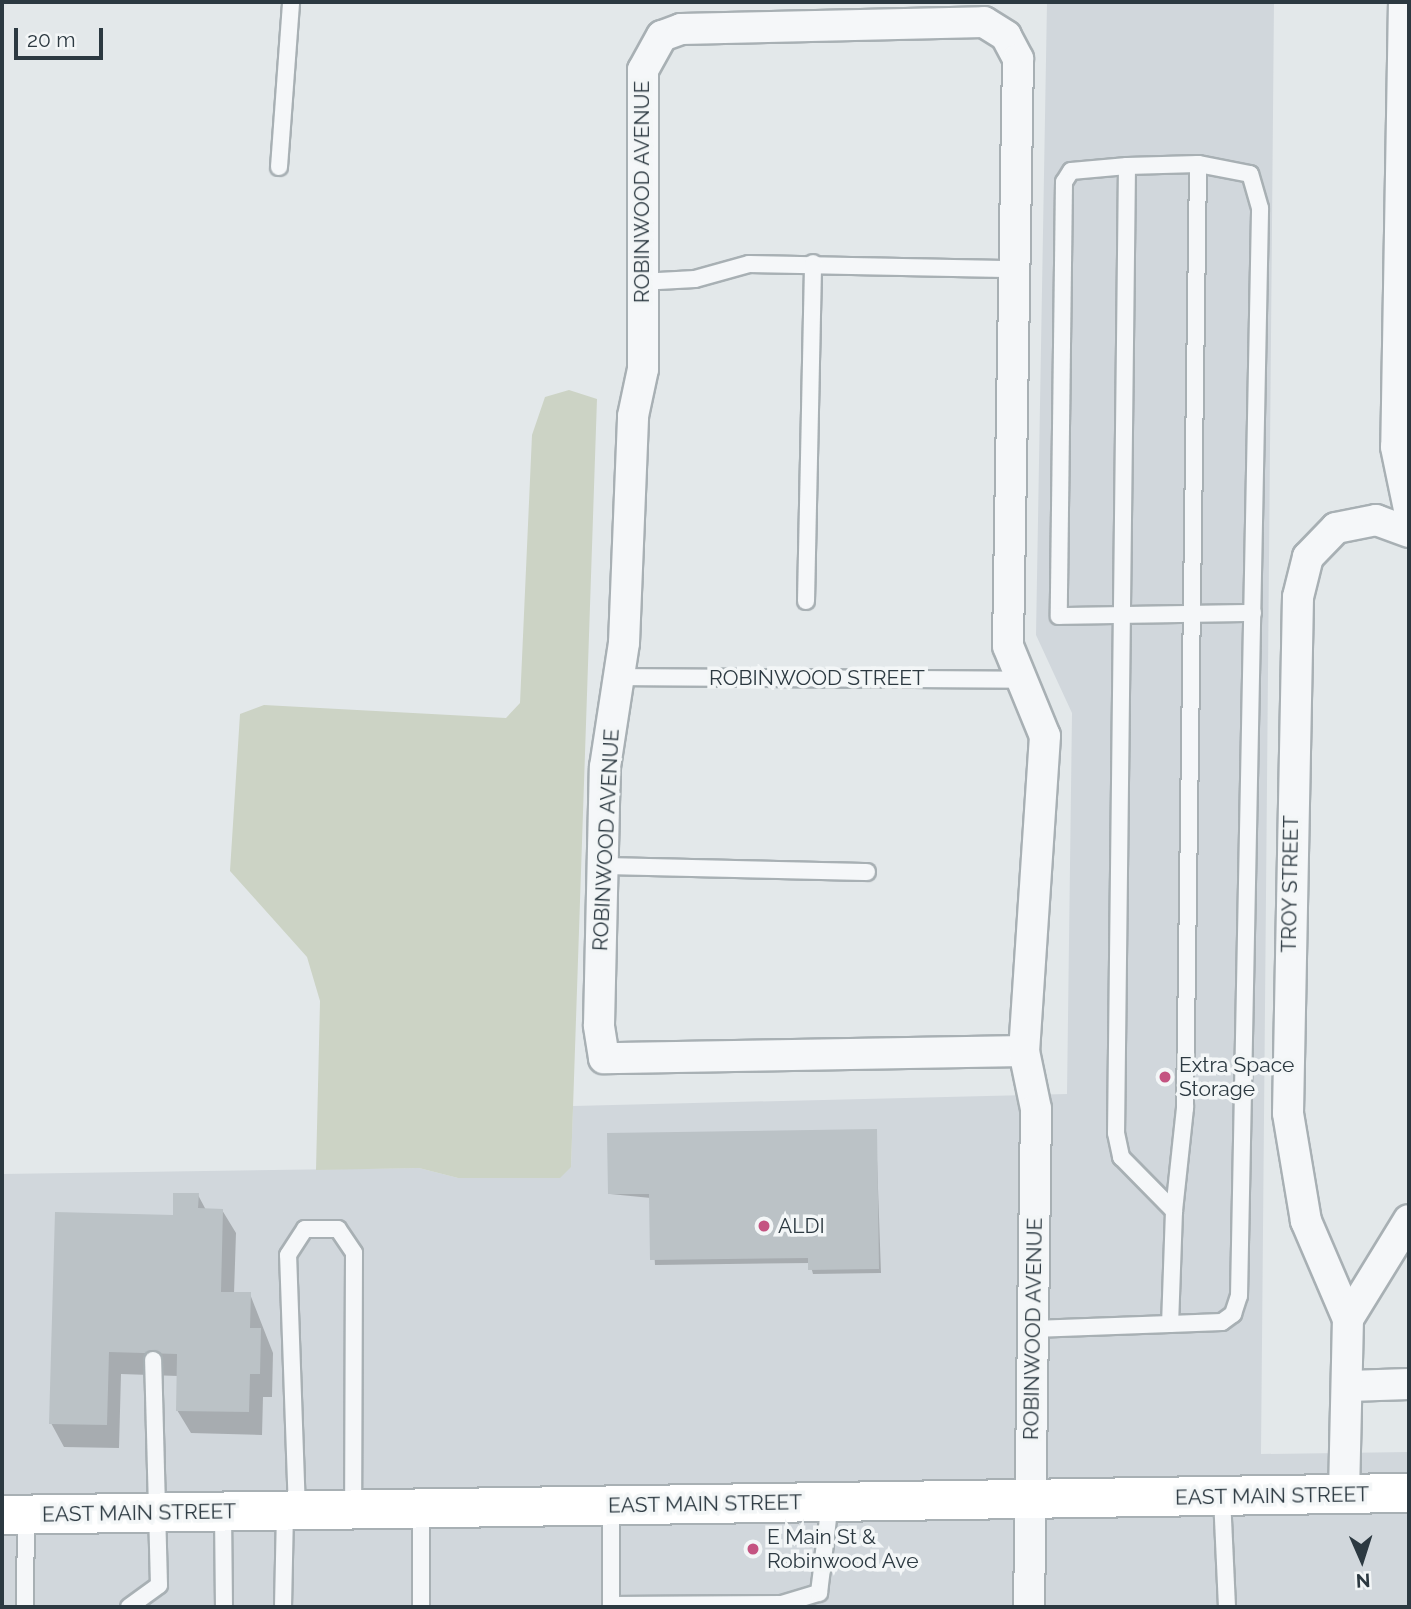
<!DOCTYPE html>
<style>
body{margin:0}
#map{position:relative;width:1411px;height:1609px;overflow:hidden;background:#e3e8ea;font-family:Raleway,sans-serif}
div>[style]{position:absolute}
.built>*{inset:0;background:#d1d7dc}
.green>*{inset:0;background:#ccd3c5}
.shadow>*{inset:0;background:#0003}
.building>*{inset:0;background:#bbc2c6}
.roads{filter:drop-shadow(2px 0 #a8b0b4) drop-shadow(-2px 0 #a8b0b4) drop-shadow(0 2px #a8b0b4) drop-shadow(0 -2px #a8b0b4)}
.service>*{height:16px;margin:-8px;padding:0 8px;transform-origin:8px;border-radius:8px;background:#f5f7f9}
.minor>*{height:30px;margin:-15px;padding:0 15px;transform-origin:15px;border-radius:15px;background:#f5f7f9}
.primary>*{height:38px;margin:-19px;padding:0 19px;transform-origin:19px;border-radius:19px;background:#fff}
.dots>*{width:19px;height:19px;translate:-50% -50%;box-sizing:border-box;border:4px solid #f3f6f7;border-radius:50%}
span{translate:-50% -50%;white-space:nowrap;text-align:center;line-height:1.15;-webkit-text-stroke:7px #f3f6f7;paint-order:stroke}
.street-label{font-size:21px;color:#2c3941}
.poi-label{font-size:21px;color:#2c3941}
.left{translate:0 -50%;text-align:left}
.frame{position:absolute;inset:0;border:4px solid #2c3941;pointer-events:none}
.north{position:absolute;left:1327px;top:1525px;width:70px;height:70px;-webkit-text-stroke:5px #f3f6f7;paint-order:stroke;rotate:177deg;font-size:19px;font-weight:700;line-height:28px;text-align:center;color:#2c3941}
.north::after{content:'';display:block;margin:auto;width:24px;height:32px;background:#2c3941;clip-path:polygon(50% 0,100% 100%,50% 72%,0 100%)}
.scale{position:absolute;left:14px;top:28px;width:89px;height:32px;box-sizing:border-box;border:4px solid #2c3941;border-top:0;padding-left:9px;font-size:21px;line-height:24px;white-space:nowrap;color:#2c3941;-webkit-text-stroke:5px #f3f6f7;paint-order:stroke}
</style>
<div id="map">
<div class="built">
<div style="clip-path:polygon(1047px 2px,1274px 2px,1261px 1454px,1409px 1452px,1409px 1607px,2px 1607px,2px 1174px,419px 1168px,458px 1178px,571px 1167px,573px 1106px,1067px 1094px,1072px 713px,1036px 635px)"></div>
</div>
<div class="green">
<div style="clip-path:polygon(569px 390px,597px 399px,571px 1167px,560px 1178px,458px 1178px,419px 1168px,316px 1170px,320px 1001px,307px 957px,230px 871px,240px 714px,264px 705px,506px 718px,520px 703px,532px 435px,545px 397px)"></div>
</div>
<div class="shadow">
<div style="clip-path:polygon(876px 1131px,881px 1273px,813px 1274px,810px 1263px,655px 1265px,651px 1198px,610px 1194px)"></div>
<div style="clip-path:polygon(198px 1195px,206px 1210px,222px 1210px,236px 1233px,234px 1294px,250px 1294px,273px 1353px,272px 1397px,263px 1397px,262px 1435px,191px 1433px,177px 1410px,178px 1376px,121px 1374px,119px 1448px,64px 1447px,51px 1423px,174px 1217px)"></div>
</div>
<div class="building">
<div style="clip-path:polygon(877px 1129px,879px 1269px,808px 1270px,808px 1258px,650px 1260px,649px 1194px,608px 1194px,607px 1133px)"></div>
<div style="clip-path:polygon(173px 1193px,199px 1193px,198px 1208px,223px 1209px,221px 1292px,251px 1292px,250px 1328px,261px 1328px,260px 1374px,250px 1374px,249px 1412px,176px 1411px,177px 1354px,109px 1352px,107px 1425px,49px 1424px,55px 1212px,173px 1215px)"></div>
</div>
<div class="roads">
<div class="service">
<div style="left:1127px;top:166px;width:56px;rotate:174.9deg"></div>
<div style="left:1071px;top:171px;width:13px;rotate:122deg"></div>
<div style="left:1064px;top:182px;width:434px;rotate:90.7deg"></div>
<div style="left:1059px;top:616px;width:194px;rotate:-0.9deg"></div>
<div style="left:279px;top:167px;width:165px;rotate:-85.8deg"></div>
<div style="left:640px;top:282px;width:55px;rotate:-3.1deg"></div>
<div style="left:695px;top:279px;width:56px;rotate:-15.5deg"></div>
<div style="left:749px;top:264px;width:268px;rotate:1.1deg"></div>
<div style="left:806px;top:601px;width:338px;rotate:-88.8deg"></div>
<div style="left:617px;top:677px;width:400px;rotate:0.4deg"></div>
<div style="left:603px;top:866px;width:264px;rotate:1.3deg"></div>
<div style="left:1174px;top:1211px;width:104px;rotate:-83.9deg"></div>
<div style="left:1185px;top:1108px;width:944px;rotate:-89.21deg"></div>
<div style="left:1033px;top:1329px;width:137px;rotate:-2.1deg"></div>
<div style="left:1170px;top:1324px;width:52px;rotate:-2.2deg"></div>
<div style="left:1222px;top:1322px;width:14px;rotate:-36deg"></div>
<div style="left:1233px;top:1314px;width:19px;rotate:-72deg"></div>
<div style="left:1239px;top:1296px;width:1088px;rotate:-88.89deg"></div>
<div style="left:1260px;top:208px;width:35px;rotate:-106deg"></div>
<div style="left:1250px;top:174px;width:53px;rotate:-169.1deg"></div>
<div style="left:1198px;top:164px;width:71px;rotate:178.4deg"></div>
<div style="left:1127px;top:166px;width:967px;rotate:90.65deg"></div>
<div style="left:1116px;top:1133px;width:25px;rotate:78deg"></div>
<div style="left:1121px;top:1157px;width:76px;rotate:45.5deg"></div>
<div style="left:1174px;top:1211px;width:113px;rotate:92deg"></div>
<div style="left:1222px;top:1497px;width:110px;rotate:87.4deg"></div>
<div style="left:611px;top:1506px;width:99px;rotate:90deg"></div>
<div style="left:611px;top:1605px;width:171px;rotate:-0.3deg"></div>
<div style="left:782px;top:1604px;width:39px;rotate:-17deg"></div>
<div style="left:819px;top:1593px;width:92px;rotate:-83.1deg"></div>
<div style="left:297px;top:1511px;width:256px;rotate:-92deg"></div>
<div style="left:288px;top:1255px;width:31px;rotate:-57deg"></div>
<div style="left:305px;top:1229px;width:33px"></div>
<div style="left:338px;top:1229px;width:29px;rotate:56deg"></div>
<div style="left:354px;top:1253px;width:257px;rotate:90.2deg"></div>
<div style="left:223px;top:1512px;width:95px;rotate:89.4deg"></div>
<div style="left:25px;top:1607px;width:92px;rotate:-89.4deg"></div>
<div style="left:129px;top:1607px;width:37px;rotate:-36deg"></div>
<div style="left:159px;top:1585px;width:225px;rotate:-91.5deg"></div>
<div style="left:283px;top:1607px;width:96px;rotate:-88.8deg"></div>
<div style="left:421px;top:1607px;width:98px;rotate:-90deg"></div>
</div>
<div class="minor">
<div style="left:1404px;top:2px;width:445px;rotate:91deg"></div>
<div style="left:1396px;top:447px;width:63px;rotate:78.2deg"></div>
<div style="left:1024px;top:1051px;width:420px;rotate:179deg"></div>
<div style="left:604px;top:1058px;width:33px;rotate:-99deg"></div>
<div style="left:599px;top:1025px;width:258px;rotate:-88.7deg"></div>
<div style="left:605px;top:767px;width:125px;rotate:-81.3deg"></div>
<div style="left:624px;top:643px;width:227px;rotate:-87.7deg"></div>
<div style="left:633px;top:416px;width:48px;rotate:-78deg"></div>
<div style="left:643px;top:369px;width:299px;rotate:-90deg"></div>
<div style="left:643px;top:70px;width:39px;rotate:-61deg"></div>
<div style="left:662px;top:36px;width:20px;rotate:-20deg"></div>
<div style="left:681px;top:29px;width:303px;rotate:-1.3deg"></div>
<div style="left:984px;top:22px;width:26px;rotate:32deg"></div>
<div style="left:1006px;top:36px;width:26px;rotate:62deg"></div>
<div style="left:1018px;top:59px;width:587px;rotate:90.98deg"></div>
<div style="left:1008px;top:646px;width:97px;rotate:67.7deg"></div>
<div style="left:1045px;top:736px;width:316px;rotate:93.8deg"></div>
<div style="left:1024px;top:1051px;width:59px;rotate:78.3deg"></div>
<div style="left:1036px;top:1109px;width:498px;rotate:90.8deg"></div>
<div style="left:1348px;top:1319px;width:107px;rotate:-113.2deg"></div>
<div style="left:1306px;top:1221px;width:109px;rotate:-99.5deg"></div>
<div style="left:1288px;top:1113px;width:516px;rotate:-88.89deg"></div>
<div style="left:1298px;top:597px;width:41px;rotate:-76deg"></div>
<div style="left:1308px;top:557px;width:40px;rotate:-46deg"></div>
<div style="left:1336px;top:528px;width:41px;rotate:-11.3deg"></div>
<div style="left:1376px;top:520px;width:35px;rotate:20deg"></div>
<div style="left:1349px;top:1386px;width:60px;rotate:-1.9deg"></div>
<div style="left:1344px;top:1494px;width:175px;rotate:-88.7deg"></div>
<div style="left:1348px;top:1319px;width:116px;rotate:-58.4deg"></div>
</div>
<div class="primary">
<div style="left:2px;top:1515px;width:1407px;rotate:-0.9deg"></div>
</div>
</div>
<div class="dots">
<div style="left:1165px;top:1077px;background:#c45381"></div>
<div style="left:764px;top:1226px;background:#c45381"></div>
<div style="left:753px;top:1549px;background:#c45381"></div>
</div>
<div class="street-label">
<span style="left:642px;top:192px;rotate:-90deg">ROBINWOOD AVENUE</span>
<span style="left:817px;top:678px">ROBINWOOD STREET</span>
<span style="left:606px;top:840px;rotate:-87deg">ROBINWOOD AVENUE</span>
<span style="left:1290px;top:884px;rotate:-89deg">TROY STREET</span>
<span style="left:1033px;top:1329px;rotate:-89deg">ROBINWOOD AVENUE</span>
<span style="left:1272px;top:1496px;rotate:-1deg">EAST MAIN STREET</span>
<span style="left:705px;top:1504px;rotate:-1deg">EAST MAIN STREET</span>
<span style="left:139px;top:1513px;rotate:-1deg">EAST MAIN STREET</span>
</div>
<div class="poi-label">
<span class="left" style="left:1179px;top:1077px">Extra Space<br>Storage</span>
<span class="left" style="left:778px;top:1226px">ALDI</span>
<span class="left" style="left:767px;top:1549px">E Main St &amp;<br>Robinwood Ave</span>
</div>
<div class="frame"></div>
<div class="north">N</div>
<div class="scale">20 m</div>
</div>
